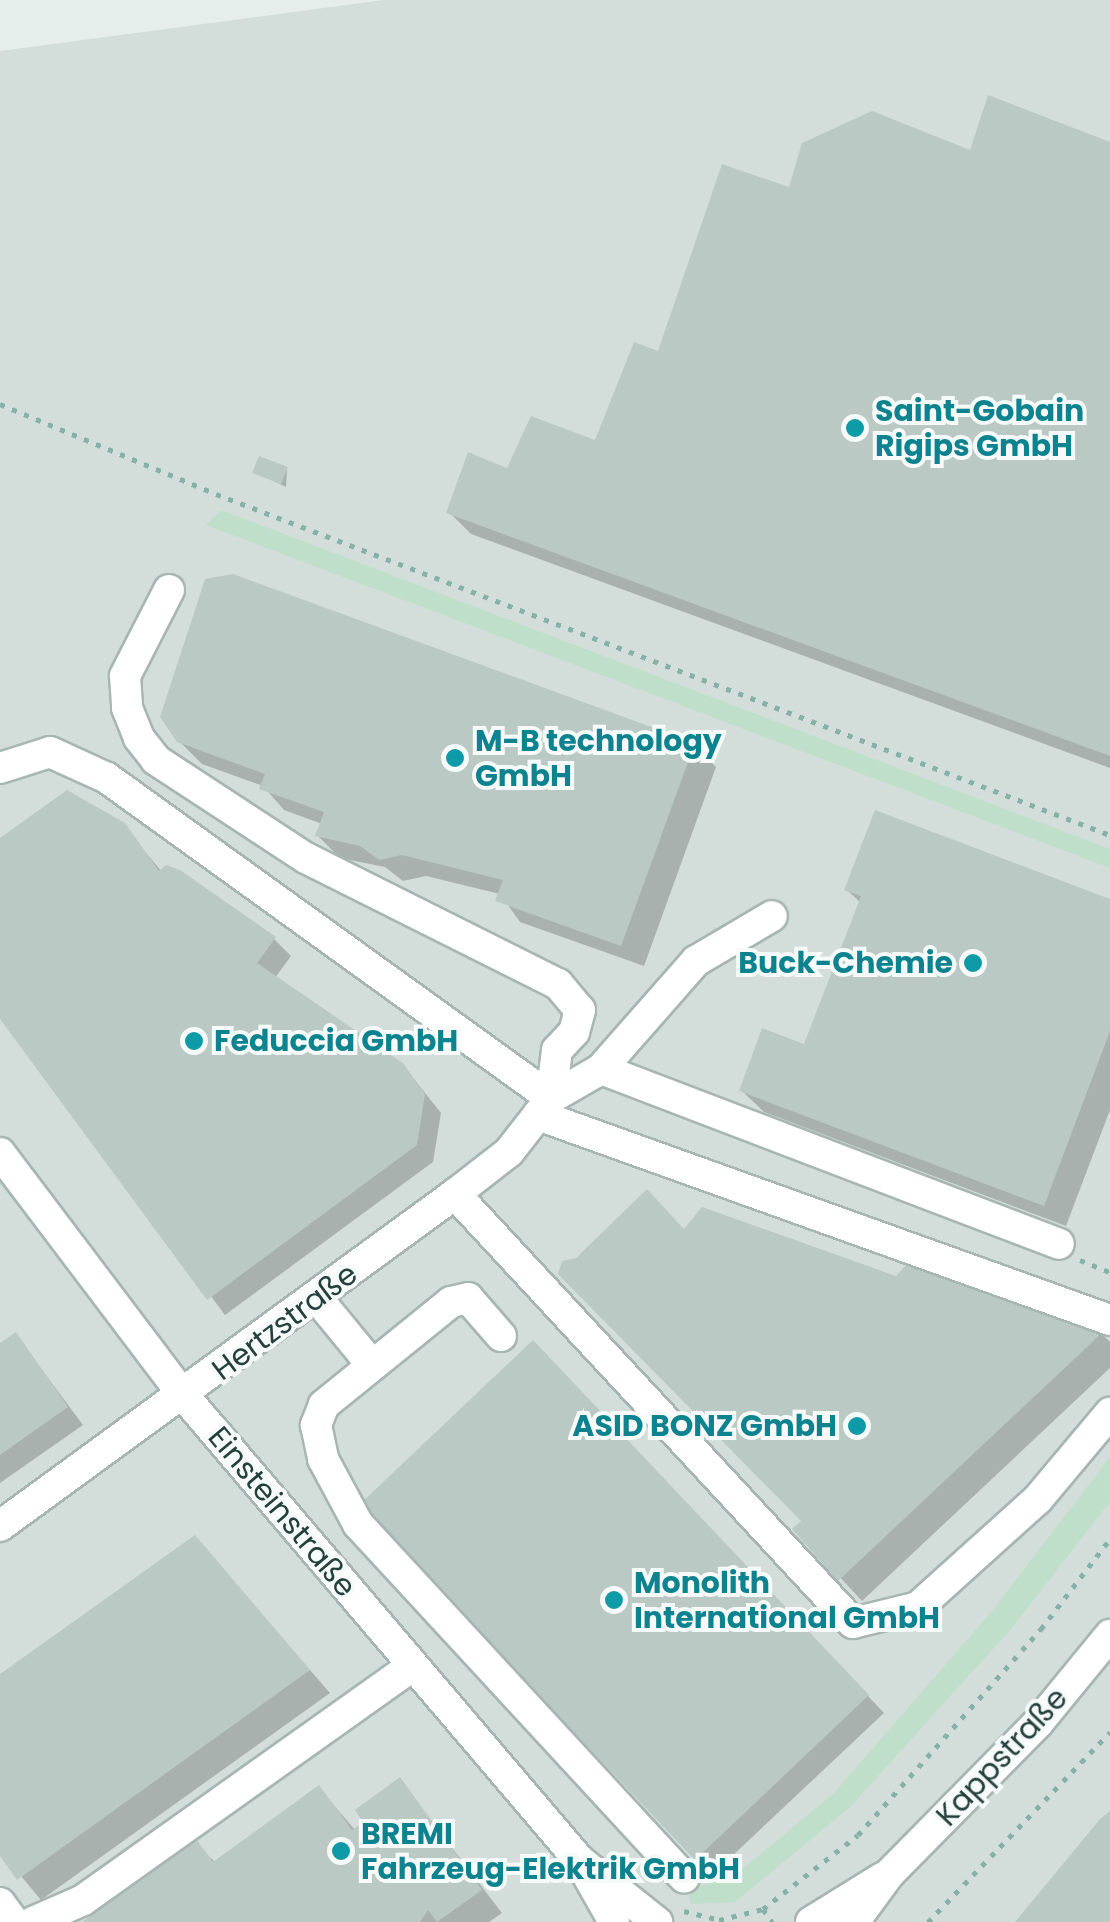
<!DOCTYPE html>
<meta charset="utf-8">
<style>
body{margin:0}
#map{position:relative;width:1110px;height:1922px;overflow:hidden;background:#e5eeeb;font-family:Poppins,sans-serif}
div>[style]{position:absolute}
.built>*{inset:0;background:#d3deda}
.green>*{inset:0;background:#bfdfca}
.shadow>*{inset:0;background:#0003}
.building>*{inset:0;background:#bac9c4}
.path>*{height:5px;margin-top:-2.5px;transform-origin:0;background:repeating-linear-gradient(90deg,#86b1a7 0 5px,transparent 0 13px)}
.roads{filter:drop-shadow(2px 0 #a7b6b3) drop-shadow(-2px 0 #a7b6b3) drop-shadow(0 2px #a7b6b3) drop-shadow(0 -2px #a7b6b3)}
.minor>*{height:30px;margin:-15px;padding:0 15px;transform-origin:15px;border-radius:15px;background:#fff}
.dots>*{width:28px;height:28px;translate:-50% -50%;box-sizing:border-box;border:5px solid #f6faf9;border-radius:50%}
span{translate:-50% -50%;white-space:nowrap;text-align:center;line-height:1.15;-webkit-text-stroke:8px #f6faf9;paint-order:stroke}
.culture-label{font-size:30px;color:#0d838f;font-weight:700}
.left{translate:0 -50%;text-align:left}
.right{translate:-100% -50%;text-align:right}
.street-label{font-size:30px;color:#24403b}
</style>
<div id="map">
<div class="built">
<div style="clip-path:polygon(383px 0,1110px 0,1110px 1922px,0 1922px,0 51px)"></div>
</div>
<div class="green">
<div style="clip-path:polygon(221px 510px,1110px 849px,1110px 868px,206px 525px)"></div>
<div style="clip-path:polygon(1110px 1457px,1110px 1502px,1011px 1629px,850px 1807px,735px 1902px,691px 1904px,688px 1892px,744px 1868px,835px 1792px,992px 1611px)"></div>
</div>
<div class="shadow">
<div style="clip-path:polygon(1110px 145px,1110px 768px,471px 534px,449px 512px,508px 471px,597px 443px,791px 191px,971px 153px)"></div>
<div style="clip-path:polygon(287px 469px,286px 487px,255px 472px)"></div>
<div style="clip-path:polygon(178px 740px,693px 745px,716px 767px,644px 966px,520px 922px,500px 894px,426px 876px,403px 881px,385px 867px,340px 858px,318px 836px,322px 824px,284px 810px,263px 786px,202px 764px)"></div>
<div style="clip-path:polygon(123px 825px,162px 872px,274px 939px,291px 956px,275px 978px,402px 1064px,441px 1113px,433px 1162px,225px 1315px,0 1015px,0 842px)"></div>
<div style="clip-path:polygon(847px 890px,1110px 902px,1110px 1110px,1066px 1226px,764px 1112px,741px 1090px,806px 1047px,861px 903px)"></div>
<div style="clip-path:polygon(685px 1232px,897px 1279px,908px 1267px,1102px 1334px,1110px 1342px,1110px 1368px,862px 1601px,795px 1529px,805px 1521px)"></div>
<div style="clip-path:polygon(16px 1335px,83px 1425px,0 1483px,0 1346px)"></div>
<div style="clip-path:polygon(550px 1360px,884px 1713px,713px 1874px,697px 1858px)"></div>
<div style="clip-path:polygon(195px 1538px,330px 1693px,41px 1900px,0 1851px,0 1678px)"></div>
<div style="clip-path:polygon(400px 1780px,502px 1913px,489px 1922px,86px 1922px,195px 1843px,216px 1863px,319px 1788px,355px 1830px)"></div>
</div>
<div class="building">
<div style="clip-path:polygon(988px 95px,1110px 142px,1110px 756px,446px 513px,468px 452px,507px 468px,531px 416px,595px 440px,634px 342px,658px 351px,722px 164px,789px 187px,802px 143px,872px 111px,970px 150px)"></div>
<div style="clip-path:polygon(259px 456px,288px 467px,281px 484px,252px 473px)"></div>
<div style="clip-path:polygon(233px 574px,695px 743px,621px 946px,495px 901px,503px 880px,402px 855px,379px 860px,360px 846px,315px 836px,324px 812px,259px 789px,265px 774px,177px 742px,160px 717px,205px 579px)"></div>
<div style="clip-path:polygon(67px 790px,125px 823px,159px 871px,166px 865px,180px 870px,276px 937px,257px 963px,403px 1063px,425px 1094px,417px 1145px,207px 1300px,0 1019px,0 838px)"></div>
<div style="clip-path:polygon(875px 810px,1110px 899px,1110px 1031px,1044px 1206px,739px 1091px,762px 1028px,804px 1044px,861px 896px,844px 890px)"></div>
<div style="clip-path:polygon(647px 1189px,684px 1229px,702px 1207px,896px 1276px,907px 1264px,1103px 1332px,838px 1581px,792px 1529px,801px 1521px,558px 1274px,562px 1261px,576px 1258px)"></div>
<div style="clip-path:polygon(16px 1332px,68px 1407px,0 1455px,0 1343px)"></div>
<div style="clip-path:polygon(533px 1340px,869px 1695px,695px 1860px,359px 1505px)"></div>
<div style="clip-path:polygon(195px 1535px,310px 1670px,17px 1880px,0 1856px,0 1674px)"></div>
<div style="clip-path:polygon(400px 1777px,482px 1890px,437px 1922px,428px 1910px,420px 1922px,82px 1922px,196px 1839px,213px 1862px,319px 1785px,352px 1830px,363px 1822px,355px 1810px)"></div>
<div style="clip-path:polygon(1110px 1811px,1110px 1922px,1015px 1922px,1100px 1819px)"></div>
</div>
<div class="path">
<div style="left:0;top:404px;width:234px;rotate:22.6deg"></div>
<div style="left:216px;top:494px;width:957px;rotate:20.88deg"></div>
<div style="left:1080px;top:1260px;width:32px;rotate:22deg"></div>
<div style="left:763px;top:1909px;width:16px;rotate:55deg"></div>
<div style="left:684px;top:1911px;width:36px;rotate:14deg"></div>
<div style="left:719px;top:1920px;width:45px;rotate:-14deg"></div>
<div style="left:763px;top:1909px;width:120px;rotate:-37.9deg"></div>
<div style="left:858px;top:1835px;width:276px;rotate:-48.4deg"></div>
<div style="left:1041px;top:1629px;width:113px;rotate:-52.5deg"></div>
<div style="left:928px;top:1922px;width:263px;rotate:-46.2deg"></div>
</div>
<div class="roads">
<div class="minor">
<div style="left:169px;top:590px;width:97px;rotate:117.1deg"></div>
<div style="left:125px;top:676px;width:32px;rotate:86deg"></div>
<div style="left:127px;top:708px;width:32px;rotate:68deg"></div>
<div style="left:139px;top:738px;width:28px;rotate:52deg"></div>
<div style="left:156px;top:760px;width:179px;rotate:33.2deg"></div>
<div style="left:306px;top:858px;width:282px;rotate:26.6deg"></div>
<div style="left:558px;top:984px;width:34px;rotate:50deg"></div>
<div style="left:580px;top:1010px;width:23px;rotate:105deg"></div>
<div style="left:574px;top:1032px;width:25px;rotate:133deg"></div>
<div style="left:557px;top:1050px;width:48px;rotate:97.1deg"></div>
<div style="left:0;top:768px;width:52px;rotate:-17.7deg"></div>
<div style="left:50px;top:752px;width:63px;rotate:24.5deg"></div>
<div style="left:107px;top:778px;width:547px;rotate:35.78deg"></div>
<div style="left:601px;top:1069px;width:144px;rotate:-48.7deg"></div>
<div style="left:696px;top:961px;width:88px;rotate:-30.6deg"></div>
<div style="left:538px;top:1115px;width:608px;rotate:19.72deg"></div>
<div style="left:0;top:1153px;width:305px;rotate:52.9deg"></div>
<div style="left:184px;top:1396px;width:609px;rotate:49.59deg"></div>
<div style="left:579px;top:1860px;width:71px;rotate:60.6deg"></div>
<div style="left:455px;top:1194px;width:585px;rotate:47.15deg"></div>
<div style="left:853px;top:1623px;width:67px;rotate:-13.8deg"></div>
<div style="left:918px;top:1607px;width:160px;rotate:-42deg"></div>
<div style="left:1037px;top:1500px;width:114px;rotate:-50deg"></div>
<div style="left:317px;top:1298px;width:87px;rotate:50.6deg"></div>
<div style="left:501px;top:1336px;width:50px;rotate:-131deg"></div>
<div style="left:468px;top:1298px;width:17px;rotate:167deg"></div>
<div style="left:451px;top:1302px;width:164px;rotate:141deg"></div>
<div style="left:324px;top:1405px;width:22px;rotate:112deg"></div>
<div style="left:316px;top:1425px;width:35px;rotate:78deg"></div>
<div style="left:323px;top:1459px;width:74px;rotate:61.7deg"></div>
<div style="left:358px;top:1524px;width:481px;rotate:47.3deg"></div>
<div style="left:0;top:1526px;width:563px;rotate:-36.12deg"></div>
<div style="left:455px;top:1194px;width:68px;rotate:-37.9deg"></div>
<div style="left:509px;top:1152px;width:68px;rotate:-52.1deg"></div>
<div style="left:551px;top:1098px;width:58px;rotate:-30.1deg"></div>
<div style="left:601px;top:1069px;width:490px;rotate:20.9deg"></div>
<div style="left:579px;top:1860px;width:100px;rotate:38.5deg"></div>
<div style="left:0;top:1903px;width:24px;rotate:54deg"></div>
<div style="left:33px;top:1922px;width:55px;rotate:-23.7deg"></div>
<div style="left:83px;top:1900px;width:404px;rotate:-35.4deg"></div>
<div style="left:811px;top:1922px;width:84px;rotate:-31.8deg"></div>
<div style="left:854px;top:1922px;width:59px;rotate:-53.9deg"></div>
<div style="left:889px;top:1874px;width:212px;rotate:-45.4deg"></div>
<div style="left:1038px;top:1723px;width:114px;rotate:-50.7deg"></div>
</div>
</div>
<div class="dots">
<div style="left:855px;top:428px;background:#0f9aa8"></div>
<div style="left:455px;top:758px;background:#0f9aa8"></div>
<div style="left:973px;top:963px;background:#0f9aa8"></div>
<div style="left:194px;top:1041px;background:#0f9aa8"></div>
<div style="left:857px;top:1426px;background:#0f9aa8"></div>
<div style="left:614px;top:1600px;background:#0f9aa8"></div>
<div style="left:341px;top:1851px;background:#0f9aa8"></div>
</div>
<div class="culture-label">
<span class="left" style="left:875px;top:428px">Saint-Gobain<br>Rigips GmbH</span>
<span class="left" style="left:475px;top:758px">M-B technology<br>GmbH</span>
<span class="right" style="left:953px;top:963px">Buck-Chemie</span>
<span class="left" style="left:214px;top:1041px">Feduccia GmbH</span>
<span class="right" style="left:837px;top:1426px">ASID BONZ GmbH</span>
<span class="left" style="left:634px;top:1600px">Monolith<br>International GmbH</span>
<span class="left" style="left:361px;top:1851px">BREMI<br>Fahrzeug-Elektrik GmbH</span>
</div>
<div class="street-label">
<span style="left:285px;top:1322px;rotate:-37deg">Hertzstraße</span>
<span style="left:282px;top:1512px;rotate:50deg">Einsteinstraße</span>
<span style="left:1002px;top:1757px;rotate:-47deg">Kappstraße</span>
</div>
</div>
